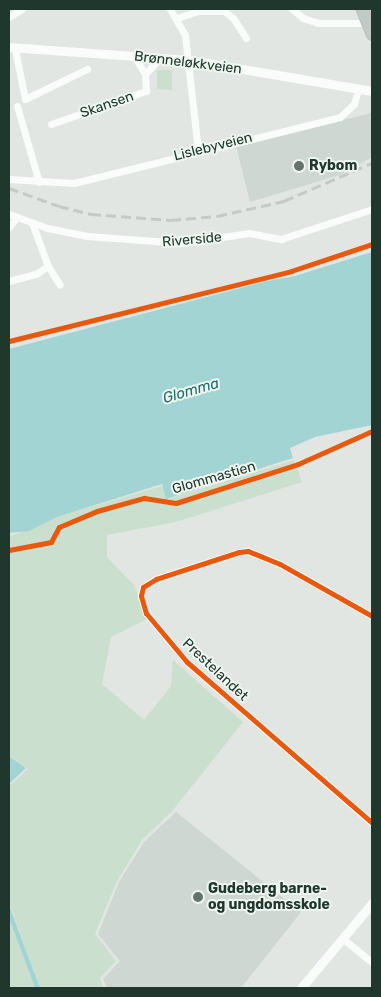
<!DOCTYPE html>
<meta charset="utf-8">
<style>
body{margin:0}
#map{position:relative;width:381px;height:997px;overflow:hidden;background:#e1e6e3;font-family:Rubik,sans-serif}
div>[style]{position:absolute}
.built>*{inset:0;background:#ced7d2}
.green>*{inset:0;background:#cadfcd}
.water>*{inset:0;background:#a2d4d3}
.minor>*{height:7px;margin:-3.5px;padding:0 3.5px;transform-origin:3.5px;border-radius:3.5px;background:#fafbfb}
.tertiary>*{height:9px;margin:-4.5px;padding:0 4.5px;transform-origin:4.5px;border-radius:4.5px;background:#fafbfb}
.rail>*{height:2.5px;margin-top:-1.25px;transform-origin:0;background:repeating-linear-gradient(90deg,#c5c9c7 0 10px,transparent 0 15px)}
.bridges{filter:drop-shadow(1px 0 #bbc3bf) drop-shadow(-1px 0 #bbc3bf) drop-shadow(0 1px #bbc3bf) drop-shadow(0 -1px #bbc3bf)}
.trunk-bridge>*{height:11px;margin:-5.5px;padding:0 5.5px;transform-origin:5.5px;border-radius:5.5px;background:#c2cac7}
.cycleway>*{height:5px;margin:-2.5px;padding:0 2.5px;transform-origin:2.5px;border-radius:2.5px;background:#e8590c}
.dots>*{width:14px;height:14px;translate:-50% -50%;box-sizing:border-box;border:2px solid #eef6f0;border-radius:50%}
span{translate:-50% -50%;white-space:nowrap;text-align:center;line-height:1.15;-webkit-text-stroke:4px #eef6f0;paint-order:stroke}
.street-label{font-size:14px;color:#20372d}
.poi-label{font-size:14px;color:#20372d;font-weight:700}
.left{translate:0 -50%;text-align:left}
.water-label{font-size:15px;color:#1e6f70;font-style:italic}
.frame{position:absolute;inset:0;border:10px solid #20372d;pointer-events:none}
</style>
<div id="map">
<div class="built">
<div style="clip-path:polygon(372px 113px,372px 157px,340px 175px,250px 202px,236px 146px)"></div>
<div style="clip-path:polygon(176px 812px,301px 912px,241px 988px,107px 988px,103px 979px,120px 961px,98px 934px,119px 882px,144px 842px)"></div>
</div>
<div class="green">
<div style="clip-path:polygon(157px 70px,172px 70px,172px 90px,157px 89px)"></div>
<div style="clip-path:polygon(294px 460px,302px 482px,176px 522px,107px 535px,107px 557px,134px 585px,147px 619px,111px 637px,102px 684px,144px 720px,171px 686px,173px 660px,243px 722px,173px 810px,142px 840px,117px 881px,95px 934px,116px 961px,100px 978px,103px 988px,40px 988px,9px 903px,9px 786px,28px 769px,9px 755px,9px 537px,57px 517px,162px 486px,168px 499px)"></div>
<div style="clip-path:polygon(9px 918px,35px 988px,9px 988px)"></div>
</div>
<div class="water">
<div style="clip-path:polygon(372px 252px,372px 425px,315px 437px,290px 448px,293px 458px,166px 499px,162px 484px,57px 517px,29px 531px,9px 533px,9px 349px,267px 281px,295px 276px)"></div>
<div style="clip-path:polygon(9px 756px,26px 768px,9px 784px)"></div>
<div style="clip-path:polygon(9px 905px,40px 988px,35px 988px,9px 918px)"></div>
</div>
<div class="minor">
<div style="left:170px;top:9px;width:30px;rotate:60deg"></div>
<div style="left:185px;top:35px;width:116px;rotate:83.6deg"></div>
<div style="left:292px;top:9px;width:14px;rotate:39deg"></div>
<div style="left:303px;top:18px;width:16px;rotate:18deg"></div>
<div style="left:318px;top:23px;width:51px"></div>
<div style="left:9px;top:17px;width:15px;rotate:-32deg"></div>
<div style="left:177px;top:18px;width:23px;rotate:-18deg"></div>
<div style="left:199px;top:11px;width:25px"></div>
<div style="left:224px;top:11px;width:11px;rotate:38deg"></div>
<div style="left:233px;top:18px;width:24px;rotate:57deg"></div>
<div style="left:15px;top:49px;width:51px;rotate:78.7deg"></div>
<div style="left:25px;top:99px;width:69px;rotate:-25.8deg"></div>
<div style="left:145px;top:74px;width:22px;rotate:-47deg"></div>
<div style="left:17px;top:106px;width:79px;rotate:73.9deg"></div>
<div style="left:51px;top:124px;width:101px;rotate:-19.2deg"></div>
<div style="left:146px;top:91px;width:17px;rotate:-93deg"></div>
<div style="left:145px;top:74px;width:21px;rotate:-121deg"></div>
<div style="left:9px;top:179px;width:65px;rotate:3.5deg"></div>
<div style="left:74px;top:183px;width:274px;rotate:-13.9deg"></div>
<div style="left:340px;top:117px;width:19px;rotate:-43deg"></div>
<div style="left:354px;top:104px;width:16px;rotate:-75deg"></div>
<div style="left:9px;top:214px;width:40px;rotate:20.2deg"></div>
<div style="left:47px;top:228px;width:41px;rotate:11.3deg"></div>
<div style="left:87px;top:236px;width:95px;rotate:4.2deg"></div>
<div style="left:182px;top:243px;width:68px;rotate:-8.5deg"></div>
<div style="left:249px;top:233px;width:33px;rotate:11deg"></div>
<div style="left:281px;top:239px;width:96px;rotate:-18.2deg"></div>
<div style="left:32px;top:223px;width:46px;rotate:69.6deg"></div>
<div style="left:48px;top:266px;width:22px;rotate:58deg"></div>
<div style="left:9px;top:227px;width:13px;rotate:-51deg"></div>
<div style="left:9px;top:281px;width:28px;rotate:-15deg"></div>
<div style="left:36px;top:274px;width:14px;rotate:-34deg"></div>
<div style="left:372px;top:616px;width:106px;rotate:-150.5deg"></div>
<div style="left:280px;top:564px;width:35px;rotate:-158deg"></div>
<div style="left:248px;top:551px;width:9px;rotate:174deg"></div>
<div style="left:239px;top:552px;width:87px;rotate:162deg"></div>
<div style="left:156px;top:579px;width:15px;rotate:148deg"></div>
<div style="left:143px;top:587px;width:9px;rotate:103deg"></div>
<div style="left:141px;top:596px;width:18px;rotate:74deg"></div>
<div style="left:146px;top:613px;width:64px;rotate:50.1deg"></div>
<div style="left:187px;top:662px;width:245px;rotate:41deg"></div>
<div style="left:342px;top:938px;width:38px;rotate:39deg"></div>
</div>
<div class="tertiary">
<div style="left:9px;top:47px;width:180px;rotate:4.1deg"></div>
<div style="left:189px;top:60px;width:186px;rotate:9.6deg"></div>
<div style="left:301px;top:988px;width:111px;rotate:-50.1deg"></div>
</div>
<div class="rail">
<div style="left:9px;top:188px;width:53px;rotate:19.8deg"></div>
<div style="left:59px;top:206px;width:33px;rotate:14deg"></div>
<div style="left:91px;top:214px;width:80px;rotate:4.3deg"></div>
<div style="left:171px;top:220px;width:46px;rotate:-5deg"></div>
<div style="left:217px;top:216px;width:69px;rotate:-12.6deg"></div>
<div style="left:284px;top:201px;width:96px;rotate:-23.4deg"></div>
</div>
<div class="bridges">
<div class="trunk-bridge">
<div style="left:362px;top:9px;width:27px;rotate:68deg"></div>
</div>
</div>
<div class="cycleway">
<div style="left:9px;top:341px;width:291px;rotate:-13.9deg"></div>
<div style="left:291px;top:271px;width:85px;rotate:-18.4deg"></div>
<div style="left:9px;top:550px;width:43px;rotate:-10.8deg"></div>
<div style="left:51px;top:542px;width:17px;rotate:-62deg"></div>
<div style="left:59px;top:527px;width:41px;rotate:-22.8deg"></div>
<div style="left:97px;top:511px;width:49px;rotate:-15.5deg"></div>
<div style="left:144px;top:498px;width:32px;rotate:9deg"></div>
<div style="left:176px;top:503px;width:128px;rotate:-17.7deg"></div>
<div style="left:298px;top:464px;width:81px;rotate:-24deg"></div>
<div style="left:372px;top:616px;width:106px;rotate:-150.5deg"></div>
<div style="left:280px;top:564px;width:35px;rotate:-158deg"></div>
<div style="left:248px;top:551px;width:9px;rotate:174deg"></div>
<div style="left:239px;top:552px;width:87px;rotate:162deg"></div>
<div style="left:156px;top:579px;width:15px;rotate:148deg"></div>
<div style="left:143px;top:587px;width:9px;rotate:103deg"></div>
<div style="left:141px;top:596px;width:18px;rotate:74deg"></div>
<div style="left:146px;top:613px;width:64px;rotate:50.1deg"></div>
<div style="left:187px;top:662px;width:245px;rotate:41deg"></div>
</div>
<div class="dots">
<div style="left:299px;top:166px;background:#64746d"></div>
<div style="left:198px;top:897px;background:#64746d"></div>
</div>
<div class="street-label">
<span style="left:188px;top:63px;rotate:7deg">Brønneløkkveien</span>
<span style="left:107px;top:105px;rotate:-19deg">Skansen</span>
<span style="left:213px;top:147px;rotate:-14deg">Lislebyveien</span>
<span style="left:192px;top:240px;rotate:-5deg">Riverside</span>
<span style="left:214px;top:478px;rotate:-16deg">Glommastien</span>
<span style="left:215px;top:670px;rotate:43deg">Prestelandet</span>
</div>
<div class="poi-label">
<span class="left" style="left:309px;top:166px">Rybom</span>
<span class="left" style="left:208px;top:897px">Gudeberg barne-<br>og ungdomsskole</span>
</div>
<div class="water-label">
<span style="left:191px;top:391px;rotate:-16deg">Glomma</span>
</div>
<div class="frame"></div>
</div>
